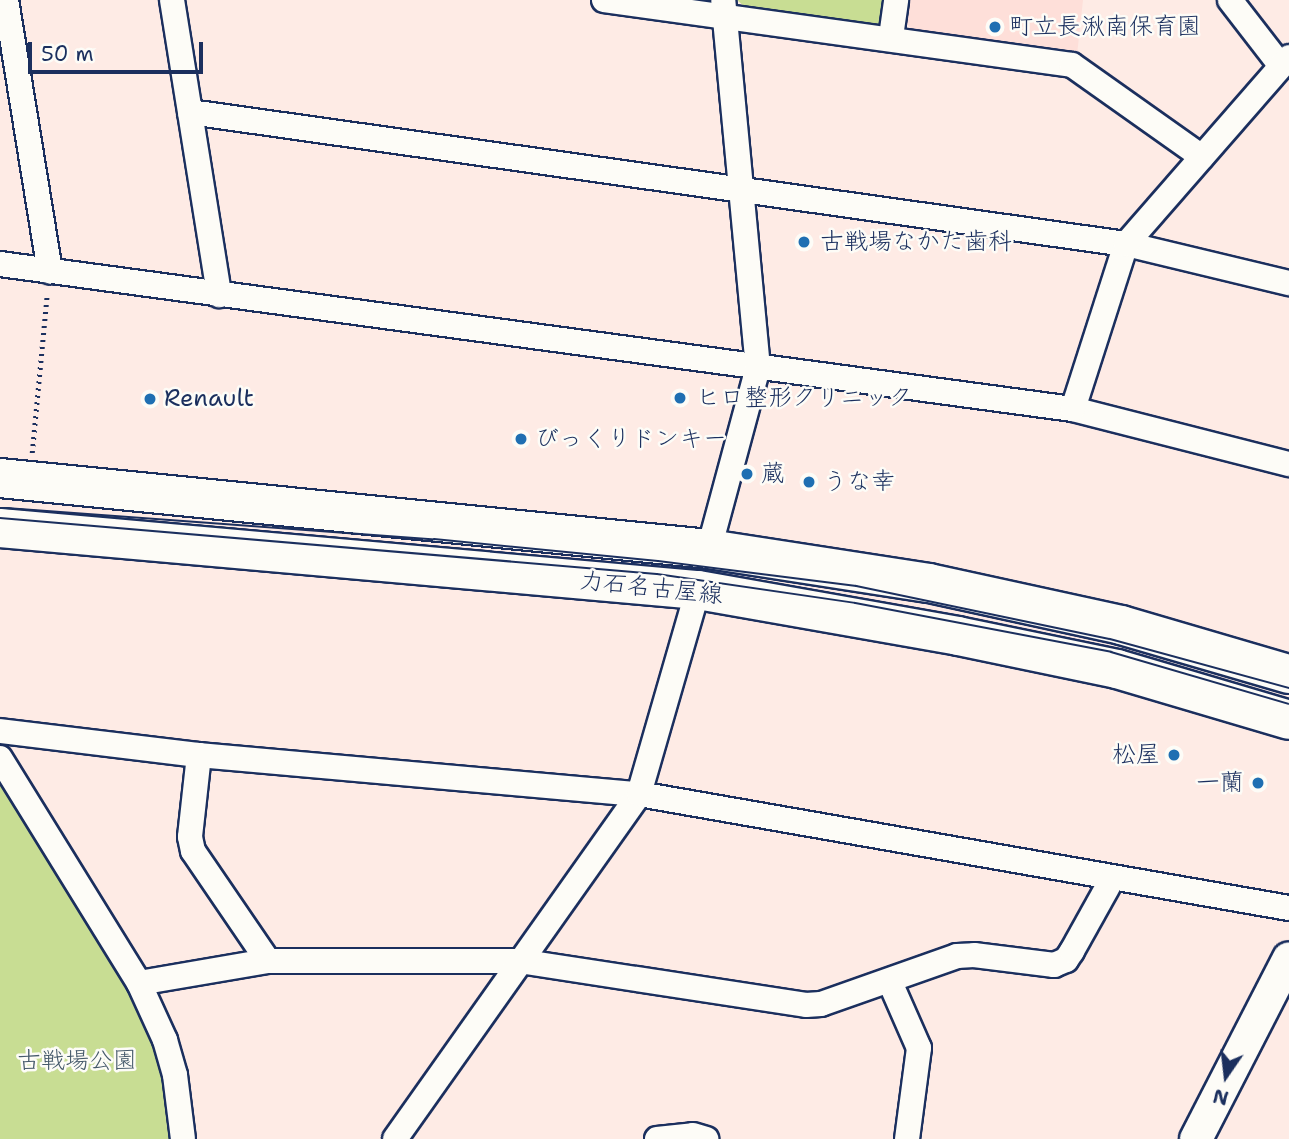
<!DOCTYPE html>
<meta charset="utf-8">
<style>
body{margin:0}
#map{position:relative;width:1289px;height:1139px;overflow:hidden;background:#feebe5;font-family:"Shantell Sans","Klee One",sans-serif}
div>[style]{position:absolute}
.built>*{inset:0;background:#fedfd9}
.green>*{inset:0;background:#c8dd93}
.path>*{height:4.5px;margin-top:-2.25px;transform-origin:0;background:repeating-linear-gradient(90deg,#1b2f5e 0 2px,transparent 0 7px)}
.roads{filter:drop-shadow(2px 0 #1b2f5e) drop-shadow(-2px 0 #1b2f5e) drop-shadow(0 2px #1b2f5e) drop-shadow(0 -2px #1b2f5e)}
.minor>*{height:24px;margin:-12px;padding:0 12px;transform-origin:12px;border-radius:12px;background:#fdfcf7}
.tertiary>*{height:32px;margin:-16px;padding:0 16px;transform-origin:16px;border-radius:16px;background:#fdfcf7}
.primary>*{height:38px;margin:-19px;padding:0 19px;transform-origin:19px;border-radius:19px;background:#fdfcf7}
.tram>*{height:2px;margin:-1px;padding:0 1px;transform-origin:1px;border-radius:1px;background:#1b2f5e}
.dots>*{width:19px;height:19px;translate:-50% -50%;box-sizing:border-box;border:4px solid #fdfcf7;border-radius:50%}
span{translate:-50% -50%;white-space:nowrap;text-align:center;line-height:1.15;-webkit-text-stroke:5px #fdfcf7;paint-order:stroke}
.poi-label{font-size:24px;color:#1b2f5e}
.left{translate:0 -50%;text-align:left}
.right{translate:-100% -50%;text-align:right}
.street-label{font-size:24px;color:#1b2f5e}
.park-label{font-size:24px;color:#465a6b}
.north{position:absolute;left:1191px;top:1041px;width:70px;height:70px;-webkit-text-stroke:5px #fdfcf7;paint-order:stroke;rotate:194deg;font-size:19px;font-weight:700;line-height:28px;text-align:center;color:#1b2f5e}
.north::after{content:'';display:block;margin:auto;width:24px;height:32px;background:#1b2f5e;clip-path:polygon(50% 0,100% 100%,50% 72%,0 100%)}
.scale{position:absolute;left:28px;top:42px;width:175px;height:32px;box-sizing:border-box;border:4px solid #1b2f5e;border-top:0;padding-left:9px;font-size:21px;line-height:24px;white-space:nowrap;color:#1b2f5e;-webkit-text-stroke:5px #fdfcf7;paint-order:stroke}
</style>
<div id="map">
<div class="built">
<div style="clip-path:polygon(909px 0,1083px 0,1077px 55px,913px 31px,906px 23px)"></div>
</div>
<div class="green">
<div style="clip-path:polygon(737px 0,888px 0,885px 21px,875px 26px,746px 8px)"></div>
<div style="clip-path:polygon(0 771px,121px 974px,155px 1046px,164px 1075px,171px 1139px,0 1139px)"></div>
</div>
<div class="path">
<div style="left:32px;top:453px;width:160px;rotate:-84.6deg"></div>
</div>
<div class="roads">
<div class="minor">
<div style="left:6px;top:0;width:275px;rotate:80.8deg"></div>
<div style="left:172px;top:0;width:299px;rotate:80.9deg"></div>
<div style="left:604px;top:0;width:472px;rotate:7.9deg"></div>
<div style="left:1072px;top:65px;width:159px;rotate:35.3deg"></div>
<div style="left:1230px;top:0;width:83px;rotate:52.3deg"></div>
<div style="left:891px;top:37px;width:37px;rotate:-82deg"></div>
<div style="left:190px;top:112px;width:945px;rotate:8.03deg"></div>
<div style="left:1126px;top:244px;width:168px;rotate:13.5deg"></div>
<div style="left:0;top:264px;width:1083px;rotate:7.7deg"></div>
<div style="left:1073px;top:409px;width:223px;rotate:14.3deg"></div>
<div style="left:1073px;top:409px;width:173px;rotate:-72.2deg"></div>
<div style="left:1126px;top:244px;width:248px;rotate:-48.9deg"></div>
<div style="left:709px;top:549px;width:188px;rotate:-74.9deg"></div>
<div style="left:758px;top:368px;width:369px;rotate:-95.4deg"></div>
<div style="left:0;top:731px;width:200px;rotate:6.9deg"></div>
<div style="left:199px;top:755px;width:442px;rotate:5.1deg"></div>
<div style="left:639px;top:794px;width:660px;rotate:9.95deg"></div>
<div style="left:199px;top:755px;width:82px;rotate:96.3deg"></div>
<div style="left:190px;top:837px;width:14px;rotate:78deg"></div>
<div style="left:193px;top:851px;width:133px;rotate:55.7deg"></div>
<div style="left:0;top:758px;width:264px;rotate:58.3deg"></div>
<div style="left:139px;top:983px;width:63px;rotate:65.5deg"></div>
<div style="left:165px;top:1040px;width:36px;rotate:74deg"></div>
<div style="left:175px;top:1075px;width:64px;rotate:82.9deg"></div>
<div style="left:890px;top:982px;width:72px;rotate:66.3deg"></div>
<div style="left:919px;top:1048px;width:92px;rotate:97.5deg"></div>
<div style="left:139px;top:983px;width:131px;rotate:-9.7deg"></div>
<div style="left:268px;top:961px;width:251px"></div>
<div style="left:519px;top:961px;width:290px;rotate:8.7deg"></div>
<div style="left:806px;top:1005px;width:15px;rotate:-4deg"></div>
<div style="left:821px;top:1004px;width:144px;rotate:-19.4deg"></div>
<div style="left:957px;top:956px;width:17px;rotate:-3deg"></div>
<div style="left:974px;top:955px;width:81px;rotate:7.1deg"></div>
<div style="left:1054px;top:965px;width:13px;rotate:-23deg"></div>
<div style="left:1066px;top:960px;width:11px;rotate:-56deg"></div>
<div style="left:1072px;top:951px;width:82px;rotate:-60.9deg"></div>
<div style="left:395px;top:1139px;width:423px;rotate:-54.7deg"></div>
<div style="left:639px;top:794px;width:212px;rotate:-73.9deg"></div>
<div style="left:657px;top:1139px;width:36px;rotate:-6deg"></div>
<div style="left:693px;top:1135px;width:14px;rotate:17deg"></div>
</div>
<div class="tertiary">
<div style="left:1196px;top:1139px;width:203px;rotate:-62.8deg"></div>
</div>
<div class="primary">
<div style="left:0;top:478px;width:713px;rotate:5.72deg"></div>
<div style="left:709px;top:549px;width:223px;rotate:8.8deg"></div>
<div style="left:929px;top:583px;width:197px;rotate:12.3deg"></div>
<div style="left:1121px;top:625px;width:175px;rotate:16.3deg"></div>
<div style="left:0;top:528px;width:701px;rotate:5.08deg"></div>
<div style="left:698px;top:590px;width:264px;rotate:10deg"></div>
<div style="left:958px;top:636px;width:162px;rotate:11.7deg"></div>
<div style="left:1117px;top:669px;width:179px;rotate:16.5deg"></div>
</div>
</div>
<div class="tram">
<div style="left:7px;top:508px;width:428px;rotate:4.2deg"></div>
<div style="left:434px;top:539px;width:225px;rotate:5.6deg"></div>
<div style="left:658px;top:561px;width:200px;rotate:7.2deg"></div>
<div style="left:856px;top:586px;width:259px;rotate:11.8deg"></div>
<div style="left:1110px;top:639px;width:186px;rotate:15.3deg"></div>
<div style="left:0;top:518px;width:659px;rotate:4.87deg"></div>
<div style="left:657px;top:574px;width:200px;rotate:8.3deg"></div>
<div style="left:855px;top:603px;width:261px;rotate:10.8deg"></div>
<div style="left:1111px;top:652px;width:185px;rotate:16.3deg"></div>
</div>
<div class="dots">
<div style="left:995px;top:27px;background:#1f6fb2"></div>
<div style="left:804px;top:242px;background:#1f6fb2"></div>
<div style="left:680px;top:398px;background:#1f6fb2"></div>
<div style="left:150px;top:399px;background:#1f6fb2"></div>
<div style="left:521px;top:439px;background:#1f6fb2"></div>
<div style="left:747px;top:474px;background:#1f6fb2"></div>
<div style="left:809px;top:482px;background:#1f6fb2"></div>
<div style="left:1174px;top:755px;background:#1f6fb2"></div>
<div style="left:1258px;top:783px;background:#1f6fb2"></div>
</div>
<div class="poi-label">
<span class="left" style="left:1009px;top:27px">町立長湫南保育園</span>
<span class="left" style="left:820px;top:242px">古戦場なかた歯科</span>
<span class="left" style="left:696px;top:398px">ヒロ整形クリニック</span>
<span class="left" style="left:164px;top:399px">Renault</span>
<span class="left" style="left:535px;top:439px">びっくりドンキー</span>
<span class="left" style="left:761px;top:474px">蔵</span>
<span class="left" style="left:823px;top:482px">うな幸</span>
<span class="right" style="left:1160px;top:755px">松屋</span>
<span class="right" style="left:1244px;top:783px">一蘭</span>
</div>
<div class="street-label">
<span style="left:651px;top:588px;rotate:6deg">力石名古屋線</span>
</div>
<div class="park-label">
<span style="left:77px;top:1061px">古戦場公園</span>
</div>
<div class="north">N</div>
<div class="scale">50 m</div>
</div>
